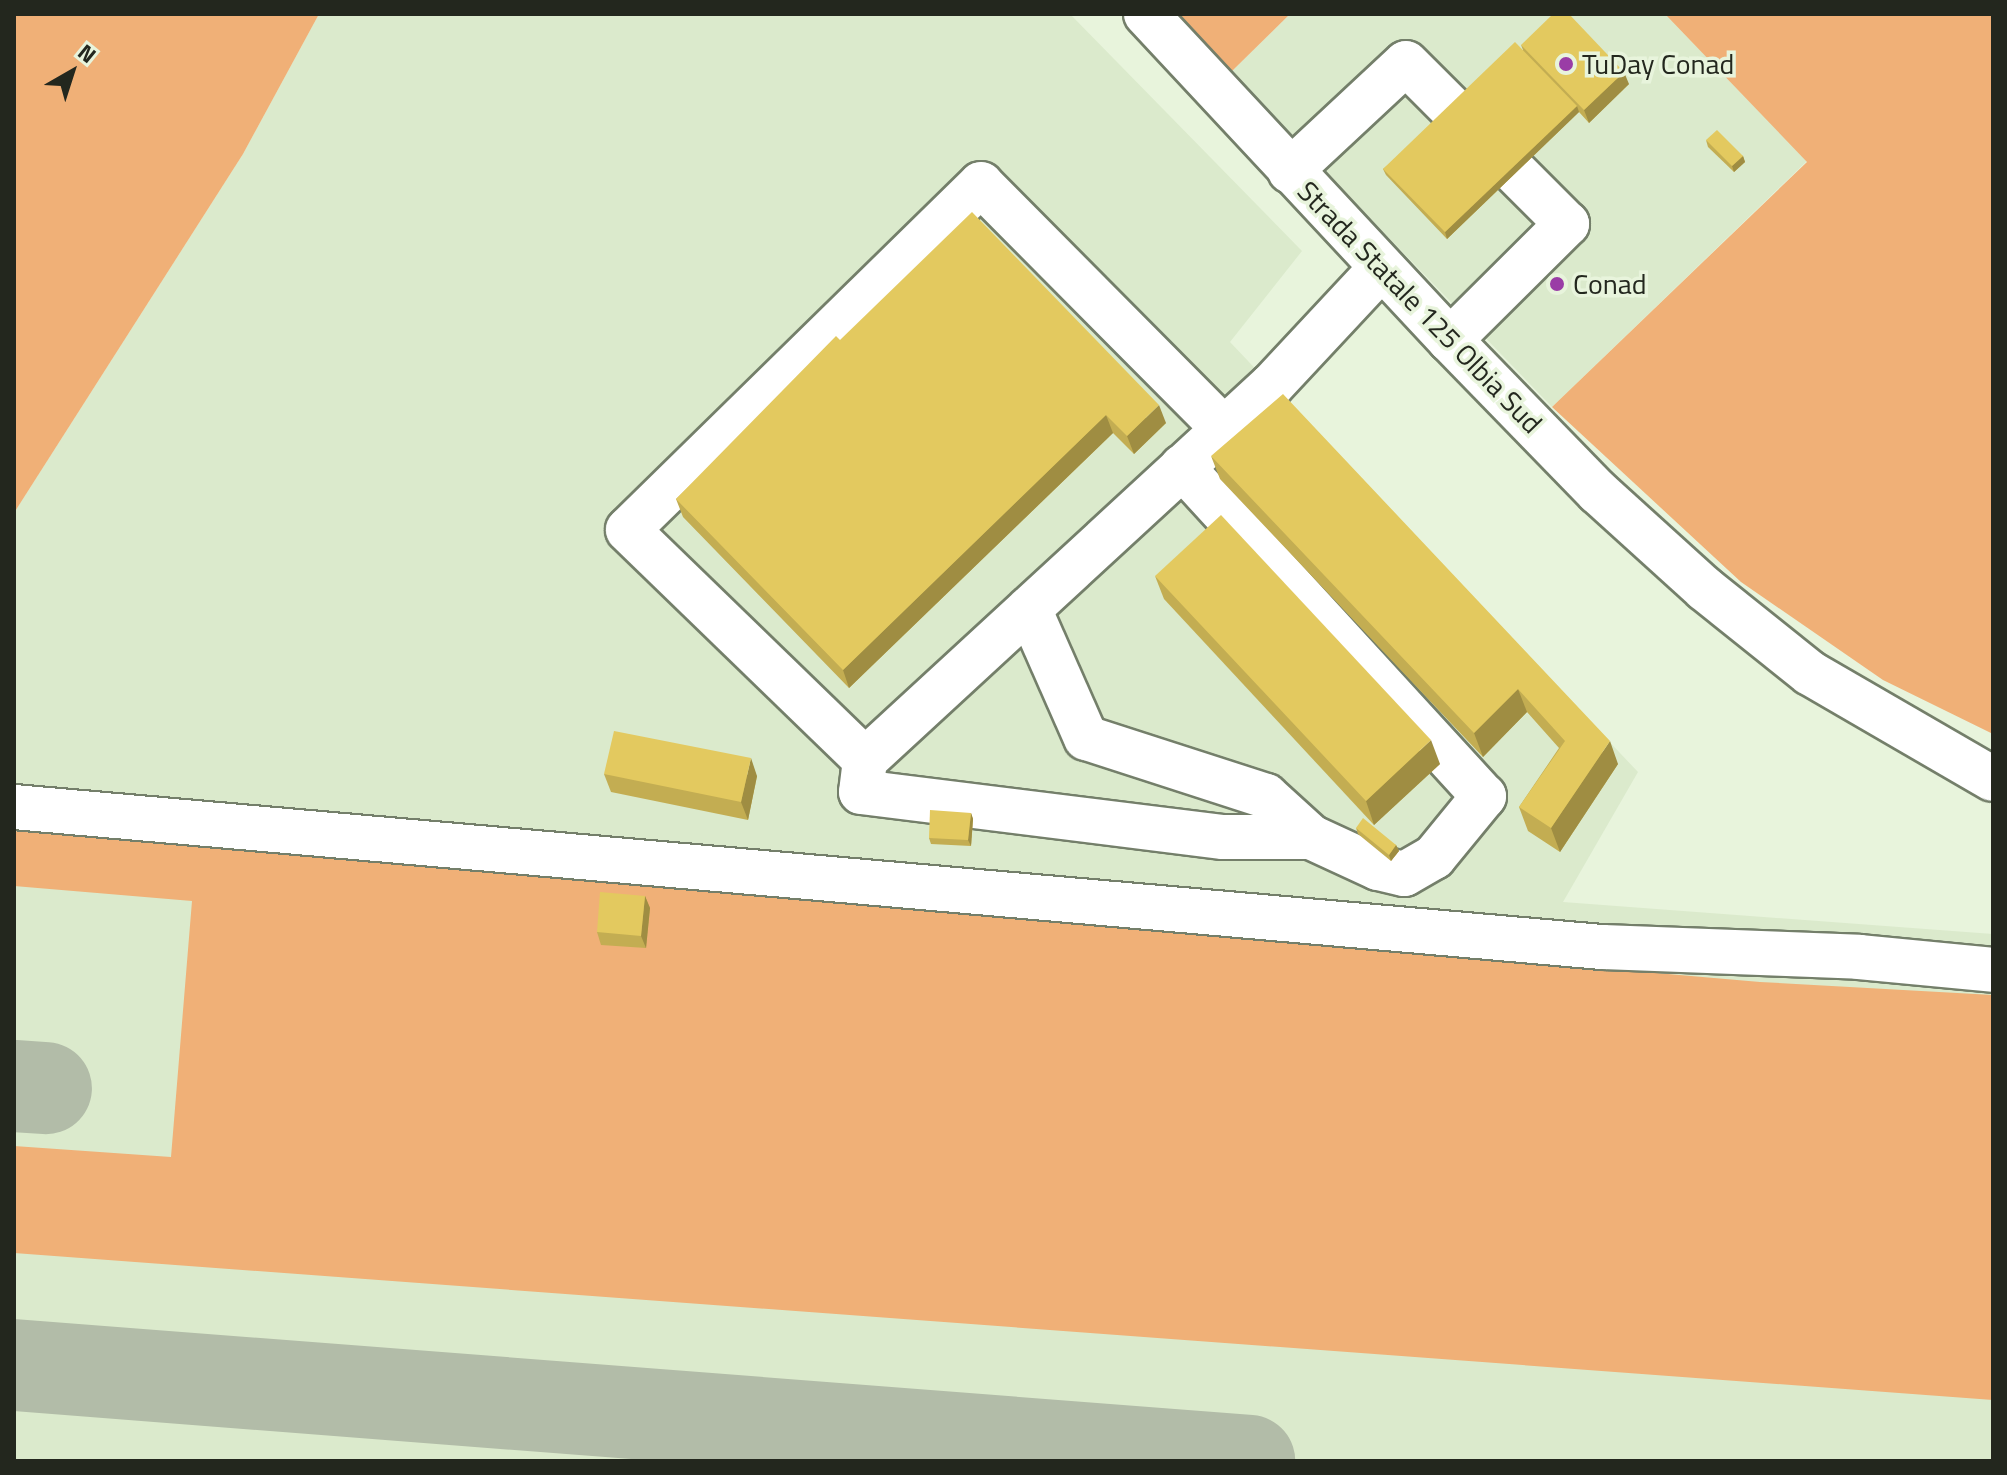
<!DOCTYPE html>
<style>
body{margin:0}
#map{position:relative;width:2007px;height:1475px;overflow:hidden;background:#e8f4dc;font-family:"Titillium Web",sans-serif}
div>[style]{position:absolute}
.built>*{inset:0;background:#dbeacc}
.green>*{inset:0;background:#f0b077}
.taxiway>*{height:92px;margin:-46px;padding:0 46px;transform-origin:46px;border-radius:46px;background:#b2bca8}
.roads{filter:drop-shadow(2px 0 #747f6a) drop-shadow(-2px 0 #747f6a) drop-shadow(0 2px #747f6a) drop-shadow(0 -2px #747f6a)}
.minor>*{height:44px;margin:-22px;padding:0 22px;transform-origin:22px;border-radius:22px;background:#fff}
.major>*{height:44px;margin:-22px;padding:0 22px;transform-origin:22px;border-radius:22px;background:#fff}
.wall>*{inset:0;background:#c3ad52}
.shaded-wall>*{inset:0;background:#9f8d42}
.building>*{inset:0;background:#e3c95f}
.dots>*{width:22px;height:22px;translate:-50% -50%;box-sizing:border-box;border:4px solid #e8f4dc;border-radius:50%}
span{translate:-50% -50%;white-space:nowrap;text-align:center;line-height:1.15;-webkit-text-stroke:7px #e8f4dc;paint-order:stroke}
.poi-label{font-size:28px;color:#23271e}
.left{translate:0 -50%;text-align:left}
.street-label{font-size:28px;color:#23271e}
.frame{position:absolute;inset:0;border:16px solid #23271e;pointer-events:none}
.north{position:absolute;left:32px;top:32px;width:80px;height:80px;-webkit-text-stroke:6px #e8f4dc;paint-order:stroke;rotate:39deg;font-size:22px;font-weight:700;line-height:32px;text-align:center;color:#23271e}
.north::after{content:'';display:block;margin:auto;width:28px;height:36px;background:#23271e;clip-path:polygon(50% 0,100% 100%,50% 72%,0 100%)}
</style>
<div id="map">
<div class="built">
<div style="clip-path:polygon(319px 14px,1070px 14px,1302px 251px,1230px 342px,1638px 772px,1563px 902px,1993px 934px,1993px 1461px,14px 1461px,14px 513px,243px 154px)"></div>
<div style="clip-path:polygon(1290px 14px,1665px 14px,1807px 161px,1552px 407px,1230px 73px)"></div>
</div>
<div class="green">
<div style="clip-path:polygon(14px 14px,319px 14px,243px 154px,14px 513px)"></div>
<div style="clip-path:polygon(1177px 14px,1290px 14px,1230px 73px)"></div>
<div style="clip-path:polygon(1665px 14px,1993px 14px,1993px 734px,1883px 680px,1741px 582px,1552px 407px,1807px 162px)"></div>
<div style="clip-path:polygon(14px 831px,1760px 982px,1993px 995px,1993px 1400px,14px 1253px,14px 1146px,171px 1157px,192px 901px,14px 886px)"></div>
</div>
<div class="taxiway">
<div style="left:14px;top:1086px;width:32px;rotate:4deg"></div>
<div style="left:14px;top:1365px;width:1239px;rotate:4.44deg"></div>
</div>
<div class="roads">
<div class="minor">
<div style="left:1290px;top:171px;width:158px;rotate:-43deg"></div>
<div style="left:1406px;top:63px;width:66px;rotate:45deg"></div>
<div style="left:1450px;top:340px;width:165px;rotate:-44.8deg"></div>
<div style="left:1567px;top:224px;width:72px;rotate:-135deg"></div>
<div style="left:1224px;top:429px;width:345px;rotate:-134.8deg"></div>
<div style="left:981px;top:184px;width:494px;rotate:135.6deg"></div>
<div style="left:628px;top:530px;width:330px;rotate:44.1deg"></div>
<div style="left:865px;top:760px;width:553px;rotate:-42.66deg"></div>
<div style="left:1272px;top:385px;width:160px;rotate:-47deg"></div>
<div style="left:1182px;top:467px;width:447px;rotate:47.5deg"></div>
<div style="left:1484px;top:796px;width:79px;rotate:129.3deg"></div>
<div style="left:1434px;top:857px;width:34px;rotate:150deg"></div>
<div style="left:1404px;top:874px;width:27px;rotate:-167deg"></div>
<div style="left:1378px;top:868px;width:74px;rotate:-155.2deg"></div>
<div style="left:865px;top:760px;width:32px;rotate:97deg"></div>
<div style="left:861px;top:792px;width:365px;rotate:7.1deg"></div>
<div style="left:1223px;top:837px;width:88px"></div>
<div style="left:1311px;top:837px;width:61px;rotate:-137.7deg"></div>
<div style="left:1266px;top:796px;width:189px;rotate:-162.1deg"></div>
<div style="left:1086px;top:738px;width:141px;rotate:-113.8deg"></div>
<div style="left:14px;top:807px;width:1595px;rotate:5.04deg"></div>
<div style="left:1603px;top:947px;width:256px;rotate:2.2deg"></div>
<div style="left:1859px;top:957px;width:135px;rotate:5.5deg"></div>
</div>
<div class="major">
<div style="left:1146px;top:14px;width:446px;rotate:47deg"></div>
<div style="left:1450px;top:340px;width:212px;rotate:45.8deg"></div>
<div style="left:1598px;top:492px;width:144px;rotate:42.2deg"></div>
<div style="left:1705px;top:589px;width:134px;rotate:38.7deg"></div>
<div style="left:1810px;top:673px;width:211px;rotate:30.1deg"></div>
</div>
</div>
<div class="wall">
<div style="clip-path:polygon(1521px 45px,1629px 84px,1589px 123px,1579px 112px,1447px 239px,1386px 175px,1383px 169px,1523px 50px)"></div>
<div style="clip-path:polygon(1706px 140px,1743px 156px,1745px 162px,1734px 172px,1708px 147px)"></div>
<div style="clip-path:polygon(840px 340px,1166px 423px,1134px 454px,1113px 433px,849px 688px,683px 517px,676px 499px)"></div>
<div style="clip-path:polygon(1211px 456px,1618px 764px,1560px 852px,1528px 831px,1519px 807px,1559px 748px,1527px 712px,1483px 757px,1220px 479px)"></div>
<div style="clip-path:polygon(1155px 576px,1440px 764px,1374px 825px,1164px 599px)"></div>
<div style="clip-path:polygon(604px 774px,757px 776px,748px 820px,611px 792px)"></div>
<div style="clip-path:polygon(971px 813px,973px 819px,971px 846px,931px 844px,929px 838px)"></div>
<div style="clip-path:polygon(1356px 828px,1396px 845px,1399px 851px,1391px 861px,1358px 834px)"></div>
<div style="clip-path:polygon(645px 896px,650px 908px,646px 948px,601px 945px,597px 932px)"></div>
</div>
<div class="shaded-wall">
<div style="clip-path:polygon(1624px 72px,1629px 84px,1589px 123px,1584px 110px)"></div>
<div style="clip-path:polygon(1577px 106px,1579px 112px,1447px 239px,1445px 232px)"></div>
<div style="clip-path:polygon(1743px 156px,1745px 162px,1734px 172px,1732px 166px)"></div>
<div style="clip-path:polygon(1159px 405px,1166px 423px,1134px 454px,1127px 436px)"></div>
<div style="clip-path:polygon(1106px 415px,1113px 433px,849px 688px,843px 670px)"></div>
<div style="clip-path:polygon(1518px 689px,1527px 712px,1483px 757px,1474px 733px)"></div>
<div style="clip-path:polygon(1431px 740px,1440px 764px,1374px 825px,1366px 801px)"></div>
<div style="clip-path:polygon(1610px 741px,1618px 764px,1560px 852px,1551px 828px)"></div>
<div style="clip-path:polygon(751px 758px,757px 776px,748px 820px,741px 802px)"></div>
<div style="clip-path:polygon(971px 813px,973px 819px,971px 846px,968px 840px)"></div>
<div style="clip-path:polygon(1396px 845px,1399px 851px,1391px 861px,1389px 855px)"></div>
<div style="clip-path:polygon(645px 896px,650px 908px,646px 948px,641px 936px)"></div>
</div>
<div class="building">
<div style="clip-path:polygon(1553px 14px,1569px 14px,1624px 72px,1584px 110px,1521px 45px)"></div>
<div style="clip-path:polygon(1515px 42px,1577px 106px,1445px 232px,1383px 169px)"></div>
<div style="clip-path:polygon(1717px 130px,1743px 156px,1732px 166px,1706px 140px)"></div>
<div style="clip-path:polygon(972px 212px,1159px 405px,1127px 436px,1106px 415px,843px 670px,676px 499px,836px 336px,840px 340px)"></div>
<div style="clip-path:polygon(1283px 394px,1610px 741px,1551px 828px,1519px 807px,1565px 741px,1518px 689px,1474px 733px,1211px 456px)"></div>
<div style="clip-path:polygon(1221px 515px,1431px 740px,1366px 801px,1155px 576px)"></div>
<div style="clip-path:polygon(614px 731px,751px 758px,741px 802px,604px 774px)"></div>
<div style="clip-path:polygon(930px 810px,971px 813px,968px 840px,929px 838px)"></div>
<div style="clip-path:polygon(1363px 818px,1396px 845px,1389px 855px,1356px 828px)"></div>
<div style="clip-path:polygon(600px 892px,645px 896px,641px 936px,597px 932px)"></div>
</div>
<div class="dots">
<div style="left:1566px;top:64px;background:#9a3da6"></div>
<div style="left:1557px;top:284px;background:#9a3da6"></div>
</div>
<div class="poi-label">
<span class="left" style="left:1582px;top:64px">TuDay Conad</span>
<span class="left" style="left:1573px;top:284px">Conad</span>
</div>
<div class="street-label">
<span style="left:1420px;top:307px;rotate:46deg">Strada Statale 125 Olbia Sud</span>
</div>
<div class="frame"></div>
<div class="north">N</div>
</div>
